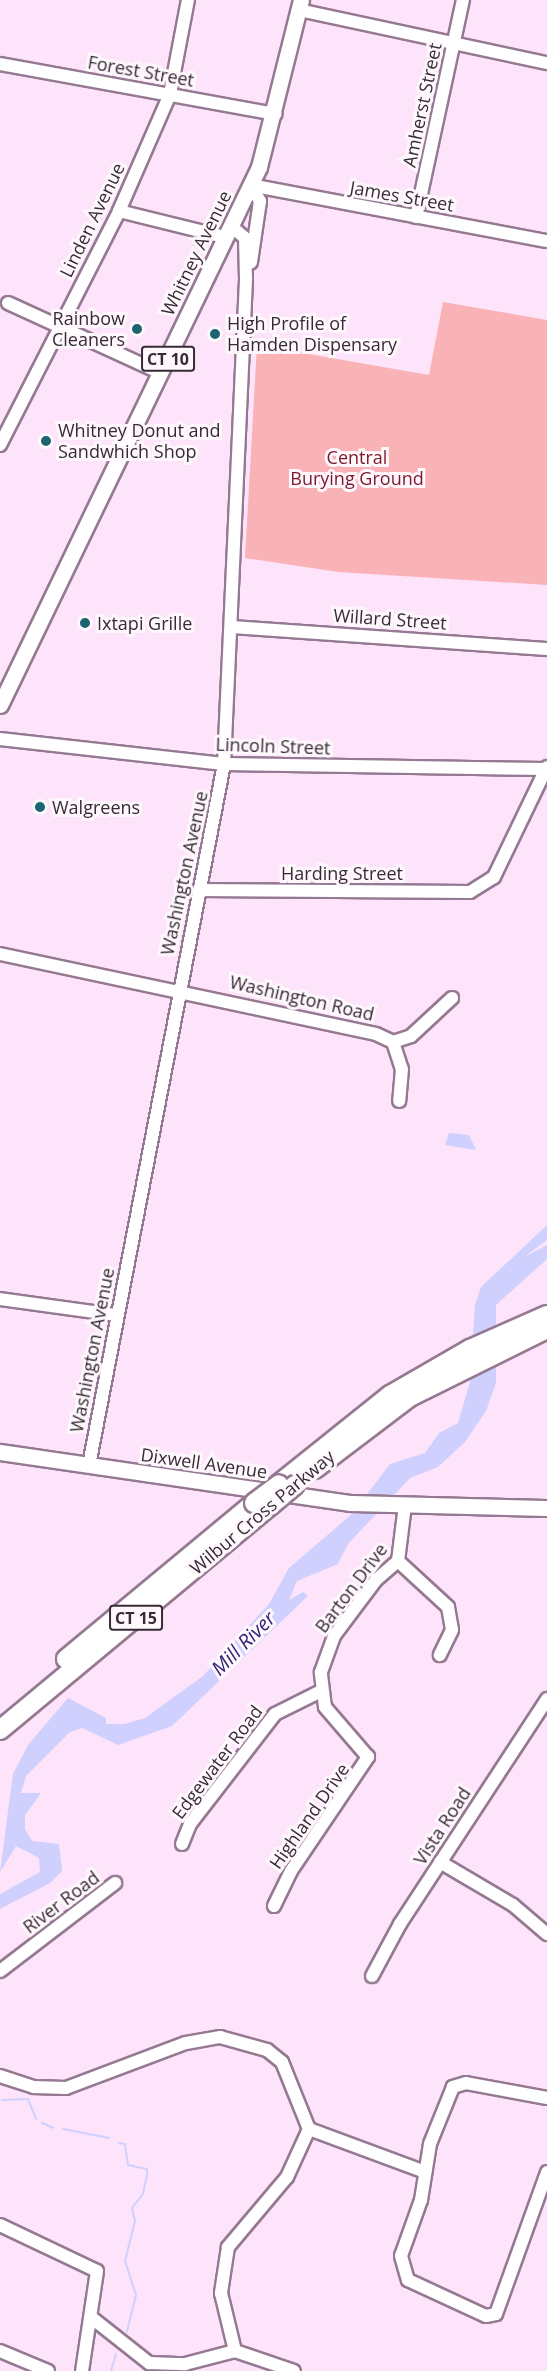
<!DOCTYPE html>
<style>
body{margin:0}
#map{position:relative;width:547px;height:2371px;overflow:hidden;background:#fde4fa;font-family:"Open Sans",sans-serif}
div>[style]{position:absolute}
.green>*{inset:0;background:#f9b3b7}
.water>*{inset:0;background:#cfd0fd}
.stream>*{height:2px;margin:-1px;padding:0 1px;transform-origin:1px;border-radius:1px;background:#cfd0fd}
.roads{filter:drop-shadow(2px 0 #957992) drop-shadow(-2px 0 #957992) drop-shadow(0 2px #957992) drop-shadow(0 -2px #957992)}
.minor>*{height:12px;margin:-6px;padding:0 6px;transform-origin:6px;border-radius:6px;background:#fff}
.major>*{height:15px;margin:-7.5px;padding:0 7.5px;transform-origin:7.5px;border-radius:7.5px;background:#fff}
.highway>*{height:18px;margin:-9px;padding:0 9px;transform-origin:9px;border-radius:9px;background:#fff}
.bridges{filter:drop-shadow(2px 0 #957992) drop-shadow(-2px 0 #957992) drop-shadow(0 2px #957992) drop-shadow(0 -2px #957992)}
.highway-bridge>*{height:18px;margin:-9px;padding:0 9px;transform-origin:9px;border-radius:9px;background:#fff}
.dots>*{width:16px;height:16px;translate:-50% -50%;box-sizing:border-box;border:3px solid #fef8fd;border-radius:50%}
span{translate:-50% -50%;white-space:nowrap;text-align:center;line-height:1.15;-webkit-text-stroke:6px #fef8fd;paint-order:stroke}
.shield-label span{padding:2px 4px;background:#fef8fd;border:2px solid;border-radius:4px;-webkit-text-stroke-width:0}
.shield-label{font-size:16px;color:#362b35;font-weight:700}
.street-label{font-size:18px;color:#362b35}
.poi-label{font-size:18px;color:#362b35}
.right{translate:-100% -50%;text-align:right}
.left{translate:0 -50%;text-align:left}
.park-label{font-size:18px;color:#7d182c}
.water-label{font-size:20px;color:#322578;font-style:italic}
</style>
<div id="map">
<div class="green">
<div style="clip-path:polygon(443px 302px,547px 320px,547px 585px,338px 572px,245px 558px,257px 345px,429px 375px)"></div>
</div>
<div class="water">
<div style="clip-path:polygon(449px 1133px,469px 1135px,476px 1150px,445px 1145px)"></div>
<div style="clip-path:polygon(547px 1225px,547px 1240px,524px 1257px,547px 1245px,547px 1259px,496px 1305px,496px 1383px,486px 1411px,465px 1442px,438px 1467px,410px 1478px,348px 1544px,338px 1564px,297px 1581px,289px 1600px,303px 1592px,308px 1596px,172px 1726px,118px 1745px,82px 1728px,70px 1732px,26px 1776px,21px 1793px,41px 1793px,25px 1815px,25px 1829px,32px 1841px,59px 1844px,62px 1871px,50px 1883px,0 1909px,0 1894px,40px 1872px,39px 1858px,16px 1846px,0 1872px,13px 1774px,28px 1745px,68px 1698px,106px 1718px,106px 1724px,124px 1724px,145px 1718px,203px 1676px,269px 1604px,289px 1568px,352px 1514px,390px 1464px,425px 1453px,439px 1433px,458px 1423px,470px 1382px,475px 1305px,481px 1287px)"></div>
</div>
<div class="stream">
<div style="left:2px;top:2100px;width:26px;rotate:-2deg"></div>
<div style="left:28px;top:2099px;width:22px;rotate:68deg"></div>
<div style="left:42px;top:2123px;width:12px;rotate:24deg"></div>
<div style="left:63px;top:2129px;width:47px;rotate:11.1deg"></div>
<div style="left:119px;top:2143px;width:6px;rotate:9deg"></div>
<div style="left:125px;top:2144px;width:21px;rotate:82deg"></div>
<div style="left:128px;top:2165px;width:19px;rotate:12deg"></div>
<div style="left:147px;top:2169px;width:6px;rotate:90deg"></div>
<div style="left:147px;top:2175px;width:19px;rotate:102deg"></div>
<div style="left:143px;top:2194px;width:18px;rotate:128deg"></div>
<div style="left:132px;top:2208px;width:13px;rotate:77deg"></div>
<div style="left:135px;top:2221px;width:41px;rotate:104deg"></div>
<div style="left:125px;top:2261px;width:36px;rotate:72deg"></div>
<div style="left:136px;top:2295px;width:38px;rotate:104deg"></div>
<div style="left:111px;top:2371px;width:18px;rotate:-74deg"></div>
</div>
<div class="roads">
<div class="minor">
<div style="left:299px;top:10px;width:254px;rotate:12.1deg"></div>
<div style="left:0;top:64px;width:280px;rotate:10.3deg"></div>
<div style="left:250px;top:185px;width:302px;rotate:10.7deg"></div>
<div style="left:250px;top:185px;width:19px;rotate:58deg"></div>
<div style="left:260px;top:201px;width:62px;rotate:98.4deg"></div>
<div style="left:119px;top:211px;width:108px;rotate:13.9deg"></div>
<div style="left:416px;top:217px;width:222px;rotate:-77.8deg"></div>
<div style="left:8px;top:303px;width:168px;rotate:24.6deg"></div>
<div style="left:0;top:445px;width:263px;rotate:-63deg"></div>
<div style="left:119px;top:211px;width:128px;rotate:-66.4deg"></div>
<div style="left:170px;top:94px;width:96px;rotate:-79.2deg"></div>
<div style="left:231px;top:627px;width:317px;rotate:4deg"></div>
<div style="left:0;top:739px;width:225px;rotate:6.4deg"></div>
<div style="left:224px;top:764px;width:322px;rotate:0.9deg"></div>
<div style="left:199px;top:890px;width:271px;rotate:0.4deg"></div>
<div style="left:470px;top:892px;width:28px;rotate:-32deg"></div>
<div style="left:494px;top:877px;width:122px;rotate:-64.3deg"></div>
<div style="left:0;top:954px;width:384px;rotate:12deg"></div>
<div style="left:376px;top:1034px;width:19px;rotate:25deg"></div>
<div style="left:393px;top:1042px;width:28px;rotate:72deg"></div>
<div style="left:402px;top:1069px;width:32px;rotate:95deg"></div>
<div style="left:393px;top:1042px;width:19px;rotate:-18deg"></div>
<div style="left:411px;top:1036px;width:56px;rotate:-42.8deg"></div>
<div style="left:0;top:1299px;width:117px;rotate:7.9deg"></div>
<div style="left:89px;top:1465px;width:714px;rotate:-79.1deg"></div>
<div style="left:224px;top:764px;width:485px;rotate:-87.4deg"></div>
<div style="left:246px;top:279px;width:41px;rotate:-91.4deg"></div>
<div style="left:245px;top:238px;width:18px;rotate:-139deg"></div>
<div style="left:398px;top:1561px;width:68px;rotate:42.6deg"></div>
<div style="left:448px;top:1607px;width:23px;rotate:80deg"></div>
<div style="left:452px;top:1630px;width:28px;rotate:116deg"></div>
<div style="left:182px;top:1844px;width:22px;rotate:-68deg"></div>
<div style="left:190px;top:1824px;width:139px;rotate:-52.3deg"></div>
<div style="left:275px;top:1714px;width:49px;rotate:-26.6deg"></div>
<div style="left:440px;top:1862px;width:85px;rotate:30.5deg"></div>
<div style="left:513px;top:1905px;width:45px;rotate:40.5deg"></div>
<div style="left:274px;top:1906px;width:39px;rotate:-64deg"></div>
<div style="left:291px;top:1871px;width:138px;rotate:-56deg"></div>
<div style="left:368px;top:1757px;width:66px;rotate:-130.7deg"></div>
<div style="left:325px;top:1707px;width:35px;rotate:-97deg"></div>
<div style="left:321px;top:1672px;width:38px;rotate:-70deg"></div>
<div style="left:334px;top:1636px;width:70px;rotate:-53.1deg"></div>
<div style="left:376px;top:1580px;width:29px;rotate:-41deg"></div>
<div style="left:398px;top:1561px;width:56px;rotate:-82.9deg"></div>
<div style="left:0;top:1971px;width:145px;rotate:-37.4deg"></div>
<div style="left:372px;top:1976px;width:59px;rotate:-61.7deg"></div>
<div style="left:400px;top:1924px;width:269px;rotate:-56.8deg"></div>
<div style="left:0;top:2076px;width:36px;rotate:18deg"></div>
<div style="left:34px;top:2087px;width:32px;rotate:2deg"></div>
<div style="left:66px;top:2088px;width:128px;rotate:-20.6deg"></div>
<div style="left:186px;top:2043px;width:35px;rotate:-10deg"></div>
<div style="left:220px;top:2037px;width:49px;rotate:15.5deg"></div>
<div style="left:267px;top:2050px;width:19px;rotate:39deg"></div>
<div style="left:282px;top:2062px;width:72px;rotate:68.1deg"></div>
<div style="left:309px;top:2129px;width:53px;rotate:114.6deg"></div>
<div style="left:287px;top:2177px;width:92px;rotate:130.1deg"></div>
<div style="left:228px;top:2247px;width:47px;rotate:98.7deg"></div>
<div style="left:221px;top:2293px;width:60px;rotate:76.4deg"></div>
<div style="left:547px;top:2098px;width:82px;rotate:-169.5deg"></div>
<div style="left:466px;top:2083px;width:14px;rotate:163deg"></div>
<div style="left:453px;top:2087px;width:61px;rotate:112deg"></div>
<div style="left:430px;top:2144px;width:57px;rotate:99.1deg"></div>
<div style="left:421px;top:2200px;width:59px;rotate:109.7deg"></div>
<div style="left:401px;top:2256px;width:25px;rotate:74deg"></div>
<div style="left:408px;top:2280px;width:86px;rotate:24.8deg"></div>
<div style="left:486px;top:2316px;width:10px;rotate:-11deg"></div>
<div style="left:496px;top:2314px;width:151px;rotate:-70.2deg"></div>
<div style="left:309px;top:2129px;width:124px;rotate:20.3deg"></div>
<div style="left:0;top:2225px;width:107px;rotate:25.4deg"></div>
<div style="left:97px;top:2271px;width:101px;rotate:98.5deg"></div>
<div style="left:92px;top:2318px;width:73px;rotate:38.3deg"></div>
<div style="left:149px;top:2363px;width:36px;rotate:2deg"></div>
<div style="left:185px;top:2364px;width:52px;rotate:-14.6deg"></div>
<div style="left:235px;top:2351px;width:62px;rotate:18.7deg"></div>
<div style="left:0;top:2351px;width:52px;rotate:22.6deg"></div>
</div>
<div class="major">
<div style="left:0;top:705px;width:597px;rotate:-64.29deg"></div>
<div style="left:259px;top:167px;width:172px;rotate:-75.9deg"></div>
<div style="left:0;top:1452px;width:354px;rotate:8.3deg"></div>
<div style="left:350px;top:1503px;width:197px;rotate:1.5deg"></div>
</div>
<div class="highway">
<div style="left:315px;top:1469px;width:119px;rotate:-37.2deg"></div>
<div style="left:410px;top:1397px;width:153px;rotate:-26.4deg"></div>
<div style="left:279px;top:1484px;width:142px;rotate:-38.7deg"></div>
<div style="left:390px;top:1395px;width:92px;rotate:-29.9deg"></div>
<div style="left:470px;top:1349px;width:84px;rotate:-23.8deg"></div>
<div style="left:66px;top:1659px;width:244px;rotate:-39.7deg"></div>
<div style="left:0;top:1730px;width:352px;rotate:-39.7deg"></div>
</div>
</div>
<div class="bridges">
<div class="highway-bridge">
<div style="left:254px;top:1503px;width:31px;rotate:-37deg"></div>
<div style="left:271px;top:1505px;width:31px;rotate:-40deg"></div>
</div>
</div>
<div class="dots">
<div style="left:137px;top:329px;background:#1d6473"></div>
<div style="left:215px;top:334px;background:#1d6473"></div>
<div style="left:46px;top:441px;background:#1d6473"></div>
<div style="left:85px;top:623px;background:#1d6473"></div>
<div style="left:40px;top:807px;background:#1d6473"></div>
</div>
<div class="shield-label">
<span style="left:168px;top:359px">CT 10</span>
<span style="left:136px;top:1618px">CT 15</span>
</div>
<div class="street-label">
<span style="left:141px;top:71px;rotate:10deg">Forest Street</span>
<span style="left:422px;top:105px;rotate:-78deg">Amherst Street</span>
<span style="left:402px;top:196px;rotate:10deg">James Street</span>
<span style="left:92px;top:220px;rotate:-64deg">Linden Avenue</span>
<span style="left:196px;top:253px;rotate:-64deg">Whitney Avenue</span>
<span style="left:390px;top:619px;rotate:4deg">Willard Street</span>
<span style="left:273px;top:746px;rotate:2deg">Lincoln Street</span>
<span style="left:184px;top:873px;rotate:-78deg">Washington Avenue</span>
<span style="left:342px;top:873px">Harding Street</span>
<span style="left:302px;top:998px;rotate:13deg">Washington Road</span>
<span style="left:92px;top:1350px;rotate:-79deg">Washington Avenue</span>
<span style="left:204px;top:1463px;rotate:8deg">Dixwell Avenue</span>
<span style="left:262px;top:1512px;rotate:-40deg">Wilbur Cross Parkway</span>
<span style="left:351px;top:1588px;rotate:-53deg">Barton Drive</span>
<span style="left:217px;top:1762px;rotate:-53deg">Edgewater Road</span>
<span style="left:309px;top:1816px;rotate:-55deg">Highland Drive</span>
<span style="left:442px;top:1826px;rotate:-57deg">Vista Road</span>
<span style="left:61px;top:1902px;rotate:-37deg">River Road</span>
</div>
<div class="poi-label">
<span class="right" style="left:125px;top:329px">Rainbow<br>Cleaners</span>
<span class="left" style="left:227px;top:334px">High Profile of<br>Hamden Dispensary</span>
<span class="left" style="left:58px;top:441px">Whitney Donut and<br>Sandwhich Shop</span>
<span class="left" style="left:97px;top:623px">Ixtapi Grille</span>
<span class="left" style="left:52px;top:807px">Walgreens</span>
</div>
<div class="park-label">
<span style="left:357px;top:468px">Central<br>Burying Ground</span>
</div>
<div class="water-label">
<span style="left:243px;top:1643px;rotate:-45deg">Mill River</span>
</div>
</div>
